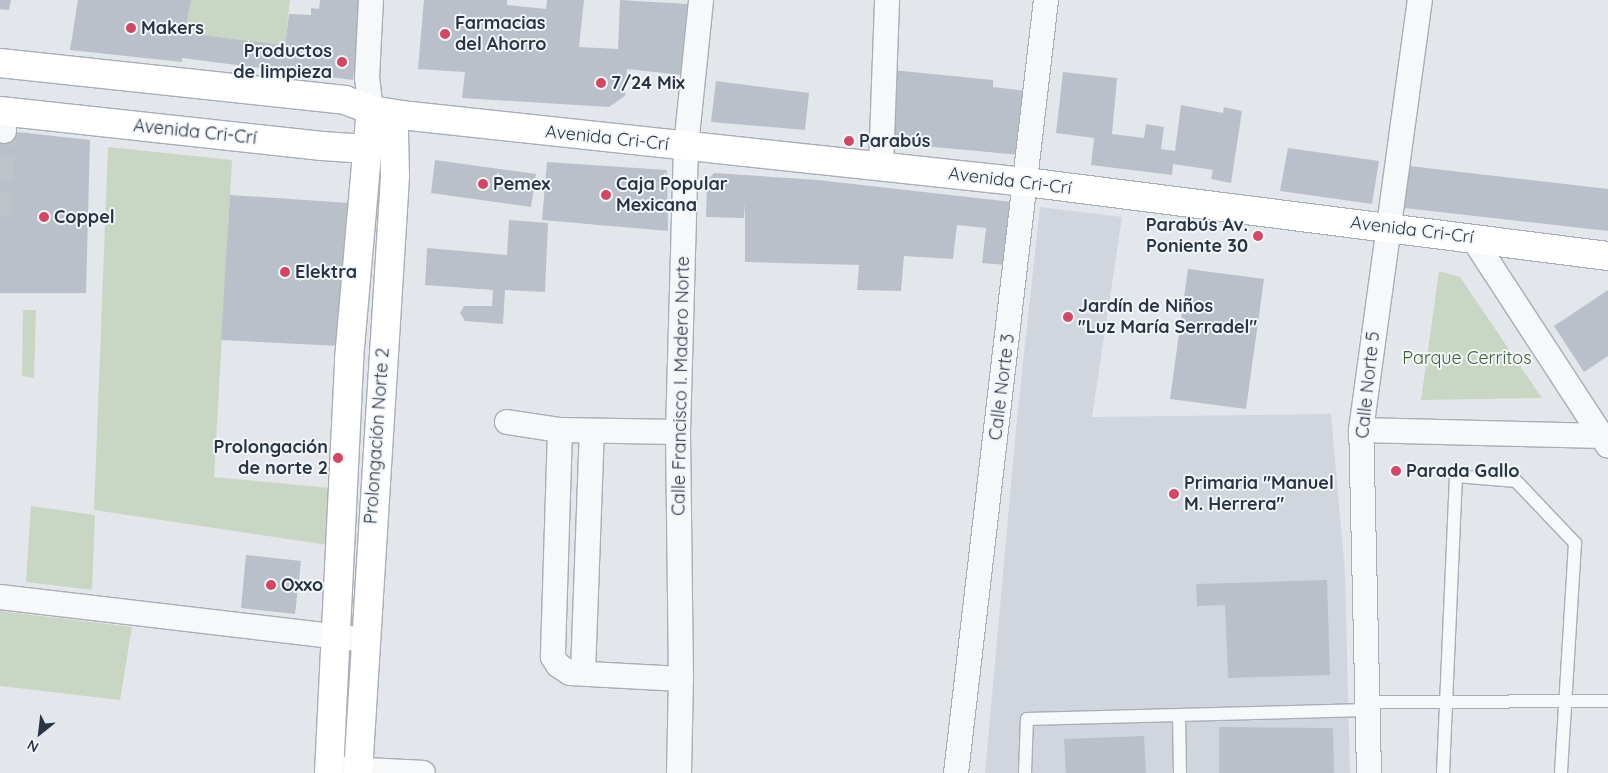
<!DOCTYPE html>
<meta charset="utf-8">
<style>
body{margin:0}
#map{position:relative;width:1608px;height:773px;overflow:hidden;background:#e3e7ec;font-family:Quicksand,sans-serif}
div>[style]{position:absolute}
.built>*{inset:0;background:#d1d6de}
.green>*{inset:0;background:#cad6c4}
.building>*{inset:0;background:#bac0c9}
.minor-tunnel>*{height:24px;margin-top:-12px;transform-origin:0;background:repeating-linear-gradient(90deg,#bec3ca 0 24px,transparent 0 36px)}
.roads{filter:drop-shadow(1px 0 #a8aeb6) drop-shadow(-1px 0 #a8aeb6) drop-shadow(0 1px #a8aeb6) drop-shadow(0 -1px #a8aeb6)}
.service>*{height:12px;margin:-6px;padding:0 6px;transform-origin:6px;border-radius:6px;background:#f6f8fa}
.minor>*{height:24px;margin:-12px;padding:0 12px;transform-origin:12px;border-radius:12px;background:#f6f8fa}
.secondary>*{height:28px;margin:-14px;padding:0 14px;transform-origin:14px;border-radius:14px;background:#fff}
.dots>*{width:14px;height:14px;translate:-50% -50%;box-sizing:border-box;border:2px solid #f3f6f9;border-radius:50%}
span{translate:-50% -50%;white-space:nowrap;text-align:center;line-height:1.15;-webkit-text-stroke:4px #f3f6f9;paint-order:stroke}
.poi-label{font-size:18px;color:#2a3544;font-weight:700}
.left{translate:0 -50%;text-align:left}
.right{translate:-100% -50%;text-align:right}
.street-label{font-size:18px;color:#2a3544}
.park-label{font-size:18px;color:#416137}
.north{position:absolute;left:15px;top:708px;width:50px;height:50px;-webkit-text-stroke:4px #f3f6f9;paint-order:stroke;rotate:209deg;font-size:14px;font-weight:700;line-height:20px;text-align:center;color:#2a3544}
.north::after{content:'';display:block;margin:auto;width:18px;height:22px;background:#2a3544;clip-path:polygon(50% 0,100% 100%,50% 72%,0 100%)}
</style>
<div id="map">
<div class="built">
<div style="clip-path:polygon(1040px 207px,1122px 217px,1092px 417px,1331px 414px,1345px 573px,1350px 773px,985px 773px,1017px 418px)"></div>
</div>
<div class="green">
<div style="clip-path:polygon(191px 0,290px 0,285px 45px,185px 33px)"></div>
<div style="clip-path:polygon(108px 147px,232px 160px,214px 477px,330px 488px,328px 545px,94px 510px)"></div>
<div style="clip-path:polygon(1439px 271px,1460px 277px,1542px 398px,1421px 400px)"></div>
<div style="clip-path:polygon(23px 310px,36px 310px,34px 378px,22px 376px)"></div>
<div style="clip-path:polygon(31px 506px,95px 515px,92px 590px,26px 582px)"></div>
<div style="clip-path:polygon(0 611px,132px 627px,120px 700px,0 686px)"></div>
</div>
<div class="building">
<div style="clip-path:polygon(0 0,11px 0,9px 10px,0 9px)"></div>
<div style="clip-path:polygon(78px 0,191px 0,185px 33px,285px 45px,289px 14px,311px 15px,311px 8px,319px 9px,320px 0,361px 0,353px 80px,182px 58px,182px 62px,70px 50px)"></div>
<div style="clip-path:polygon(424px 0,507px 0,507px 5px,546px 9px,547px 0,584px 0,579px 47px,618px 49px,620px 0,688px 4px,682px 75px,627px 69px,625px 96px,609px 107px,462px 98px,465px 72px,418px 69px)"></div>
<div style="clip-path:polygon(892px 70px,993px 80px,993px 87px,1027px 91px,1020px 155px,890px 143px)"></div>
<div style="clip-path:polygon(1063px 72px,1117px 78px,1112px 134px,1144px 138px,1146px 124px,1164px 127px,1161px 149px,1175px 151px,1181px 105px,1223px 113px,1224px 107px,1242px 111px,1231px 183px,1211px 179px,1213px 170px,1173px 164px,1172px 175px,1091px 165px,1094px 138px,1056px 133px)"></div>
<div style="clip-path:polygon(716px 81px,809px 93px,805px 130px,711px 122px)"></div>
<div style="clip-path:polygon(0 130px,90px 140px,86px 293px,0 293px)"></div>
<div style="clip-path:polygon(1288px 148px,1379px 161px,1372px 204px,1280px 191px)"></div>
<div style="clip-path:polygon(435px 160px,536px 174px,531px 207px,431px 193px)"></div>
<div style="clip-path:polygon(547px 162px,667px 170px,668px 231px,542px 220px)"></div>
<div style="clip-path:polygon(1409px 166px,1608px 189px,1608px 231px,1404px 208px)"></div>
<div style="clip-path:polygon(714px 173px,818px 180px,1012px 202px,1006px 265px,982px 263px,986px 228px,957px 225px,953px 259px,904px 256px,901px 291px,857px 290px,859px 265px,745px 262px,745px 202px,744px 218px,706px 217px,707px 181px)"></div>
<div style="clip-path:polygon(230px 195px,349px 203px,340px 346px,221px 340px)"></div>
<div style="clip-path:polygon(509px 220px,548px 223px,545px 292px,505px 290px,503px 324px,465px 321px,460px 313px,464px 306px,492px 306px,493px 290px,425px 285px,427px 248px,507px 255px)"></div>
<div style="clip-path:polygon(1188px 269px,1264px 279px,1246px 409px,1170px 399px)"></div>
<div style="clip-path:polygon(1608px 290px,1608px 356px,1584px 372px,1554px 326px)"></div>
<div style="clip-path:polygon(246px 555px,301px 561px,295px 614px,241px 608px)"></div>
<div style="clip-path:polygon(1327px 580px,1330px 675px,1228px 678px,1225px 605px,1197px 606px,1196px 584px)"></div>
<div style="clip-path:polygon(1219px 727px,1333px 728px,1334px 773px,1219px 773px)"></div>
<div style="clip-path:polygon(1144px 736px,1146px 773px,1066px 773px,1064px 739px)"></div>
</div>
<div class="minor-tunnel">
<div style="left:0;top:217px;width:86px;rotate:-87.3deg"></div>
</div>
<div class="roads">
<div class="service">
<div style="left:1368px;top:702px;width:240px;rotate:-0.2deg"></div>
<div style="left:1179px;top:715px;width:58px;rotate:89deg"></div>
<div style="left:1025px;top:773px;width:54px;rotate:-87.9deg"></div>
<div style="left:1027px;top:719px;width:341px;rotate:-1.5deg"></div>
<div style="left:1443px;top:773px;width:297px;rotate:-87.5deg"></div>
<div style="left:1456px;top:476px;width:60px;rotate:4.8deg"></div>
<div style="left:1516px;top:481px;width:86px;rotate:46.4deg"></div>
<div style="left:1575px;top:543px;width:230px;rotate:93.5deg"></div>
</div>
<div class="minor">
<div style="left:371px;top:110px;width:32px;rotate:-97deg"></div>
<div style="left:367px;top:78px;width:78px;rotate:-87.1deg"></div>
<div style="left:3px;top:112px;width:19px;rotate:87deg"></div>
<div style="left:881px;top:166px;width:166px;rotate:-87.9deg"></div>
<div style="left:1472px;top:237px;width:249px;rotate:56.9deg"></div>
<div style="left:507px;top:422px;width:54px;rotate:8.6deg"></div>
<div style="left:1361px;top:430px;width:240px;rotate:1.4deg"></div>
<div style="left:678px;top:432px;width:118px;rotate:-179deg"></div>
<div style="left:560px;top:430px;width:227px;rotate:91.8deg"></div>
<div style="left:553px;top:657px;width:9px;rotate:58deg"></div>
<div style="left:558px;top:665px;width:14px;rotate:34deg"></div>
<div style="left:570px;top:673px;width:111px;rotate:3.1deg"></div>
<div style="left:0;top:597px;width:367px;rotate:6.7deg"></div>
<div style="left:583px;top:673px;width:242px;rotate:-87.9deg"></div>
<div style="left:329px;top:768px;width:94px;rotate:3deg"></div>
<div style="left:679px;top:773px;width:94px;rotate:-88.8deg"></div>
<div style="left:681px;top:679px;width:247px;rotate:-90.7deg"></div>
<div style="left:678px;top:432px;width:286px;rotate:-88.4deg"></div>
<div style="left:686px;top:146px;width:147px;rotate:-84.1deg"></div>
<div style="left:956px;top:773px;width:778px;rotate:-83.36deg"></div>
<div style="left:1369px;top:773px;width:343px;rotate:-91.3deg"></div>
<div style="left:1361px;top:430px;width:434px;rotate:-82.2deg"></div>
</div>
<div class="secondary">
<div style="left:0;top:63px;width:347px;rotate:6.1deg"></div>
<div style="left:345px;top:100px;width:28px;rotate:21deg"></div>
<div style="left:371px;top:110px;width:39px;rotate:9deg"></div>
<div style="left:410px;top:116px;width:620px;rotate:6.12deg"></div>
<div style="left:1026px;top:182px;width:587px;rotate:7.25deg"></div>
<div style="left:0;top:111px;width:324px;rotate:6.2deg"></div>
<div style="left:322px;top:146px;width:45px;rotate:3.8deg"></div>
<div style="left:367px;top:149px;width:17px;rotate:-36deg"></div>
<div style="left:329px;top:773px;width:414px;rotate:-87.2deg"></div>
<div style="left:349px;top:359px;width:250px;rotate:-85deg"></div>
<div style="left:358px;top:773px;width:598px;rotate:-86.45deg"></div>
<div style="left:395px;top:176px;width:45px;rotate:-91.3deg"></div>
<div style="left:394px;top:131px;width:31px;rotate:-138deg"></div>
</div>
</div>
<div class="dots">
<div style="left:131px;top:28px;background:#d24763"></div>
<div style="left:445px;top:34px;background:#d24763"></div>
<div style="left:342px;top:62px;background:#d24763"></div>
<div style="left:601px;top:83px;background:#d24763"></div>
<div style="left:849px;top:141px;background:#d24763"></div>
<div style="left:483px;top:184px;background:#d24763"></div>
<div style="left:606px;top:195px;background:#d24763"></div>
<div style="left:44px;top:217px;background:#d24763"></div>
<div style="left:1258px;top:236px;background:#d24763"></div>
<div style="left:285px;top:272px;background:#d24763"></div>
<div style="left:1068px;top:317px;background:#d24763"></div>
<div style="left:338px;top:458px;background:#d24763"></div>
<div style="left:1396px;top:471px;background:#d24763"></div>
<div style="left:1174px;top:494px;background:#d24763"></div>
<div style="left:271px;top:585px;background:#d24763"></div>
</div>
<div class="poi-label">
<span class="left" style="left:455px;top:34px">Farmacias<br>del Ahorro</span>
<span class="left" style="left:141px;top:28px">Makers</span>
<span class="right" style="left:332px;top:62px">Productos<br>de limpieza</span>
<span class="left" style="left:611px;top:83px">7/24 Mix</span>
<span class="left" style="left:859px;top:141px">Parabús</span>
<span class="left" style="left:493px;top:184px">Pemex</span>
<span class="left" style="left:616px;top:195px">Caja Popular<br>Mexicana</span>
<span class="left" style="left:54px;top:217px">Coppel</span>
<span class="right" style="left:1248px;top:236px">Parabús Av.<br>Poniente 30</span>
<span class="left" style="left:295px;top:272px">Elektra</span>
<span class="left" style="left:1078px;top:317px">Jardín de Niños<br>"Luz María Serradel"</span>
<span class="right" style="left:328px;top:458px">Prolongación<br>de norte 2</span>
<span class="left" style="left:1406px;top:471px">Parada Gallo</span>
<span class="left" style="left:1184px;top:494px">Primaria "Manuel<br>M. Herrera"</span>
<span class="left" style="left:281px;top:585px">Oxxo</span>
</div>
<div class="street-label">
<span style="left:195px;top:132px;rotate:6deg">Avenida Cri-Crí</span>
<span style="left:607px;top:138px;rotate:6deg">Avenida Cri-Crí</span>
<span style="left:1010px;top:181px;rotate:7deg">Avenida Cri-Crí</span>
<span style="left:1412px;top:230px;rotate:7deg">Avenida Cri-Crí</span>
<span style="left:1368px;top:385px;rotate:-84deg">Calle Norte 5</span>
<span style="left:681px;top:386px;rotate:-89deg">Calle Francisco I. Madero Norte</span>
<span style="left:1002px;top:387px;rotate:-83deg">Calle Norte 3</span>
<span style="left:377px;top:436px;rotate:-86deg">Prolongación Norte 2</span>
</div>
<div class="park-label">
<span style="left:1467px;top:358px">Parque Cerritos</span>
</div>
<div class="north">N</div>
</div>
